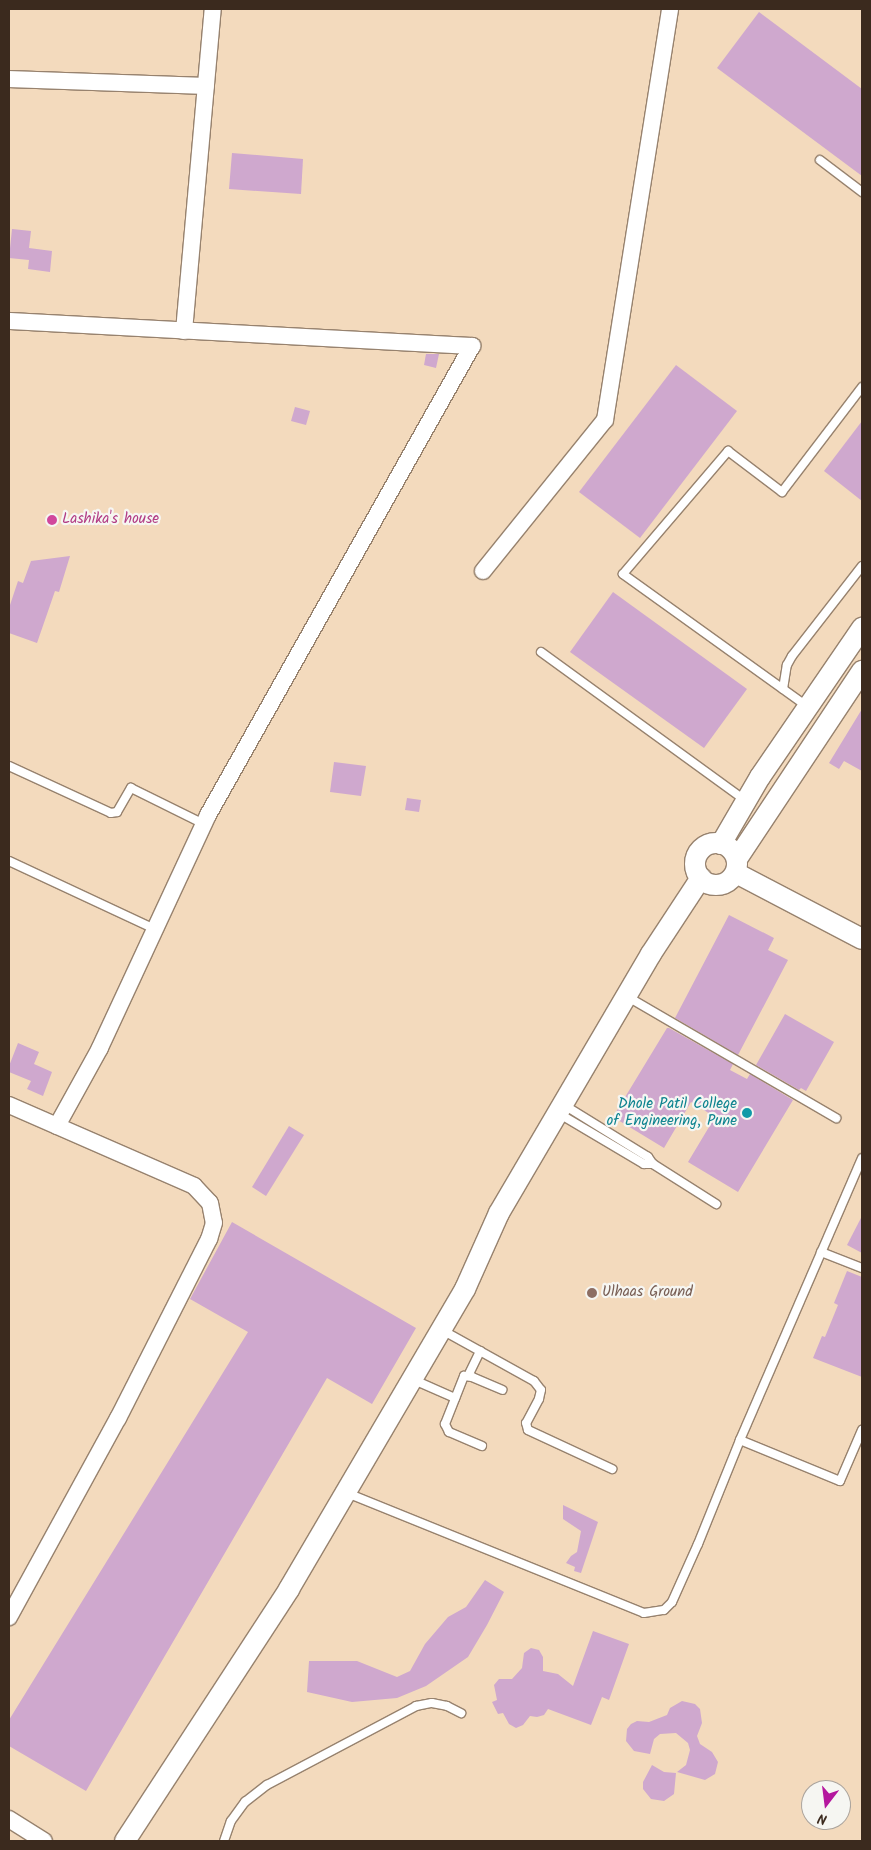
<!DOCTYPE html>
<style>
body{margin:0}
#map{position:relative;width:871px;height:1850px;overflow:hidden;background:#f3dabd;font-family:Kalam,sans-serif}
div>[style]{position:absolute}
.building>*{inset:0;background:#cfa8ce}
.roads{filter:drop-shadow(1px 0 #97826e) drop-shadow(-1px 0 #97826e) drop-shadow(0 1px #97826e) drop-shadow(0 -1px #97826e)}
.service>*{height:8px;margin:-4px;padding:0 4px;transform-origin:4px;border-radius:4px;background:#fff}
.minor>*{height:16px;margin:-8px;padding:0 8px;transform-origin:8px;border-radius:8px;background:#fff}
.tertiary>*{height:20px;margin:-10px;padding:0 10px;transform-origin:10px;border-radius:10px;background:#fff}
.tertiary>.ring{margin:-10px;padding:0;box-sizing:content-box;background:none;border:20px solid #fff;border-radius:50%}
.dots>*{width:14px;height:14px;translate:-50% -50%;box-sizing:border-box;border:2px solid #f6f6f2;border-radius:50%}
span{translate:-50% -50%;white-space:nowrap;text-align:center;line-height:1.15;-webkit-text-stroke:4.5px #f6f6f2;paint-order:stroke}
.hotel-label{font-size:15px;color:#b23c85}
.left{translate:0 -50%;text-align:left}
.culture-label{font-size:15px;color:#0d838f}
.right{translate:-100% -50%;text-align:right}
.education-label{font-size:15px;color:#785e54}
.frame{position:absolute;inset:0;border:10px solid #3b2a1e;pointer-events:none}
.north{position:absolute;left:801px;top:1780px;width:50px;height:50px;box-sizing:border-box;background:#f6f6f2;border:1px solid #aba49d;border-radius:50%;rotate:195deg;font-size:14px;font-weight:700;line-height:20px;text-align:center;color:#3b2a1e}
.north::after{content:'';display:block;margin:auto;width:18px;height:22px;background:#b5179e;clip-path:polygon(50% 0,100% 100%,50% 72%,0 100%)}
</style>
<div id="map">
<div class="building">
<div style="clip-path:polygon(759px 12px,862px 89px,862px 176px,717px 68px)"></div>
<div style="clip-path:polygon(232px 153px,303px 159px,301px 194px,229px 189px)"></div>
<div style="clip-path:polygon(12px 229px,31px 231px,29px 248px,52px 251px,50px 272px,28px 269px,29px 260px,9px 258px)"></div>
<div style="clip-path:polygon(426px 354px,439px 354px,436px 368px,424px 365px)"></div>
<div style="clip-path:polygon(676px 365px,737px 411px,640px 538px,579px 492px)"></div>
<div style="clip-path:polygon(295px 407px,310px 411px,306px 425px,291px 421px)"></div>
<div style="clip-path:polygon(862px 421px,862px 501px,824px 471px)"></div>
<div style="clip-path:polygon(70px 556px,59px 592px,55px 591px,37px 643px,9px 633px,9px 608px,18px 581px,23px 583px,31px 561px)"></div>
<div style="clip-path:polygon(613px 592px,747px 689px,704px 748px,570px 652px)"></div>
<div style="clip-path:polygon(862px 709px,862px 771px,844px 761px,839px 769px,829px 763px)"></div>
<div style="clip-path:polygon(334px 762px,366px 766px,361px 796px,330px 792px)"></div>
<div style="clip-path:polygon(407px 798px,421px 800px,419px 812px,405px 810px)"></div>
<div style="clip-path:polygon(729px 915px,774px 938px,768px 950px,788px 960px,738px 1055px,675px 1018px)"></div>
<div style="clip-path:polygon(785px 1014px,834px 1042px,806px 1091px,801px 1088px,799px 1090px,756px 1065px)"></div>
<div style="clip-path:polygon(667px 1028px,669px 1028px,733px 1064px,730px 1070px,747px 1079px,750px 1074px,793px 1100px,738px 1192px,688px 1162px,715px 1117px,691px 1102px,664px 1148px,613px 1117px)"></div>
<div style="clip-path:polygon(18px 1043px,39px 1052px,34px 1064px,52px 1072px,43px 1096px,27px 1089px,31px 1081px,9px 1072px,9px 1066px)"></div>
<div style="clip-path:polygon(289px 1126px,304px 1135px,266px 1196px,252px 1187px)"></div>
<div style="clip-path:polygon(862px 1216px,862px 1253px,847px 1245px)"></div>
<div style="clip-path:polygon(232px 1222px,416px 1328px,372px 1404px,327px 1378px,86px 1791px,9px 1746px,9px 1720px,248px 1332px,190px 1299px)"></div>
<div style="clip-path:polygon(847px 1271px,862px 1277px,862px 1377px,813px 1358px,822px 1336px,825px 1337px,838px 1305px,834px 1303px)"></div>
<div style="clip-path:polygon(563px 1505px,598px 1522px,581px 1573px,574px 1571px,575px 1567px,566px 1563px,571px 1556px,577px 1552px,581px 1531px,563px 1519px)"></div>
<div style="clip-path:polygon(485px 1580px,504px 1592px,487px 1625px,468px 1657px,426px 1686px,397px 1698px,352px 1702px,307px 1692px,309px 1661px,357px 1661px,397px 1677px,410px 1671px,425px 1644px,448px 1617px,466px 1607px)"></div>
<div style="clip-path:polygon(593px 1631px,629px 1644px,609px 1700px,602px 1697px,591px 1725px,548px 1709px,544px 1715px,537px 1717px,530px 1716px,523px 1725px,516px 1728px,509px 1724px,503px 1713px,498px 1714px,492px 1702px,497px 1700px,494px 1685px,499px 1679px,512px 1679px,522px 1668px,524px 1653px,531px 1648px,539px 1650px,543px 1657px,543px 1671px,558px 1674px,573px 1686px)"></div>
<div style="clip-path:polygon(682px 1701px,695px 1704px,700px 1709px,702px 1723px,697px 1736px,700px 1744px,712px 1752px,718px 1762px,715px 1774px,705px 1780px,677px 1772px,686px 1765px,690px 1750px,688px 1743px,676px 1733px,660px 1734px,654px 1739px,650px 1754px,634px 1751px,626px 1741px,627px 1729px,631px 1724px,637px 1721px,649px 1722px,667px 1715px,670px 1708px)"></div>
<div style="clip-path:polygon(652px 1765px,664px 1772px,676px 1773px,674px 1794px,664px 1801px,651px 1799px,643px 1789px,643px 1782px)"></div>
</div>
<div class="roads">
<div class="service">
<div style="left:820px;top:160px;width:53px;rotate:37.3deg"></div>
<div style="left:541px;top:652px;width:252px;rotate:36deg"></div>
<div style="left:783px;top:689px;width:24px;rotate:-81deg"></div>
<div style="left:787px;top:665px;width:10px;rotate:-61deg"></div>
<div style="left:792px;top:656px;width:114px;rotate:-52.1deg"></div>
<div style="left:808px;top:707px;width:228px;rotate:-144.3deg"></div>
<div style="left:623px;top:574px;width:162px;rotate:-49.5deg"></div>
<div style="left:728px;top:451px;width:68px;rotate:37.2deg"></div>
<div style="left:782px;top:492px;width:132px;rotate:-52.7deg"></div>
<div style="left:9px;top:766px;width:112px;rotate:24.7deg"></div>
<div style="left:111px;top:813px;width:6px;rotate:-9deg"></div>
<div style="left:117px;top:812px;width:28px;rotate:-60deg"></div>
<div style="left:131px;top:788px;width:81px;rotate:26.3deg"></div>
<div style="left:9px;top:861px;width:161px;rotate:25deg"></div>
<div style="left:628px;top:997px;width:241px;rotate:30.2deg"></div>
<div style="left:558px;top:1113px;width:100px;rotate:30.7deg"></div>
<div style="left:644px;top:1164px;width:9px"></div>
<div style="left:653px;top:1164px;width:9px;rotate:-126deg"></div>
<div style="left:648px;top:1157px;width:99px;rotate:-148.2deg"></div>
<div style="left:653px;top:1164px;width:75px;rotate:32.4deg"></div>
<div style="left:821px;top:1252px;width:44px;rotate:21.3deg"></div>
<div style="left:442px;top:1330px;width:105px;rotate:29deg"></div>
<div style="left:534px;top:1381px;width:11px;rotate:52deg"></div>
<div style="left:541px;top:1390px;width:9px;rotate:103deg"></div>
<div style="left:539px;top:1399px;width:27px;rotate:118deg"></div>
<div style="left:526px;top:1423px;width:7px;rotate:74deg"></div>
<div style="left:528px;top:1430px;width:93px;rotate:24.9deg"></div>
<div style="left:468px;top:1376px;width:28px;rotate:-64deg"></div>
<div style="left:414px;top:1380px;width:45px;rotate:23.7deg"></div>
<div style="left:740px;top:1440px;width:108px;rotate:22.3deg"></div>
<div style="left:840px;top:1481px;width:56px;rotate:-66.7deg"></div>
<div style="left:482px;top:1446px;width:36px;rotate:-157deg"></div>
<div style="left:449px;top:1432px;width:9px;rotate:-117deg"></div>
<div style="left:445px;top:1424px;width:52px;rotate:-68.4deg"></div>
<div style="left:464px;top:1376px;width:8px;rotate:7deg"></div>
<div style="left:472px;top:1377px;width:33px;rotate:23deg"></div>
<div style="left:347px;top:1493px;width:320px;rotate:22deg"></div>
<div style="left:644px;top:1613px;width:20px;rotate:-9deg"></div>
<div style="left:664px;top:1610px;width:11px;rotate:-45deg"></div>
<div style="left:672px;top:1602px;width:64px;rotate:-65.9deg"></div>
<div style="left:698px;top:1544px;width:112px;rotate:-68deg"></div>
<div style="left:740px;top:1440px;width:307px;rotate:-66.6deg"></div>
<div style="left:224px;top:1841px;width:21px;rotate:-71deg"></div>
<div style="left:231px;top:1821px;width:24px;rotate:-54deg"></div>
<div style="left:245px;top:1802px;width:28px;rotate:-38deg"></div>
<div style="left:267px;top:1785px;width:169px;rotate:-27.9deg"></div>
<div style="left:416px;top:1706px;width:16px;rotate:-11deg"></div>
<div style="left:432px;top:1703px;width:15px;rotate:11deg"></div>
<div style="left:447px;top:1706px;width:16px;rotate:27deg"></div>
</div>
<div class="minor">
<div style="left:9px;top:79px;width:197px;rotate:2deg"></div>
<div style="left:9px;top:321px;width:464px;rotate:3.1deg"></div>
<div style="left:472px;top:346px;width:538px;rotate:119.38deg"></div>
<div style="left:208px;top:815px;width:257px;rotate:114.9deg"></div>
<div style="left:100px;top:1048px;width:89px;rotate:118.9deg"></div>
<div style="left:184px;top:331px;width:323px;rotate:-84.9deg"></div>
<div style="left:483px;top:571px;width:194px;rotate:-51.1deg"></div>
<div style="left:605px;top:420px;width:416px;rotate:-81deg"></div>
<div style="left:9px;top:1105px;width:202px;rotate:23.6deg"></div>
<div style="left:194px;top:1186px;width:23px;rotate:47deg"></div>
<div style="left:210px;top:1203px;width:20px;rotate:79deg"></div>
<div style="left:214px;top:1223px;width:17px;rotate:107deg"></div>
<div style="left:209px;top:1239px;width:201px;rotate:116.9deg"></div>
<div style="left:118px;top:1418px;width:227px;rotate:118.7deg"></div>
<div style="left:9px;top:1819px;width:41px;rotate:32.2deg"></div>
</div>
<div class="tertiary">
<div class="ring" style="left:695px;top:843px;width:22px;height:22px"></div>
<div style="left:721px;top:844px;width:78px;rotate:-59.8deg"></div>
<div style="left:760px;top:777px;width:181px;rotate:-55.6deg"></div>
<div style="left:737px;top:859px;width:226px;rotate:-56.4deg"></div>
<div style="left:736px;top:873px;width:142px;rotate:27.6deg"></div>
<div style="left:125px;top:1841px;width:301px;rotate:-56.9deg"></div>
<div style="left:289px;top:1589px;width:348px;rotate:-59.6deg"></div>
<div style="left:465px;top:1289px;width:83px;rotate:-65.9deg"></div>
<div style="left:499px;top:1213px;width:300px;rotate:-59.6deg"></div>
<div style="left:651px;top:954px;width:91px;rotate:-56.7deg"></div>
</div>
</div>
<div class="dots">
<div style="left:52px;top:520px;background:#d1479c"></div>
<div style="left:747px;top:1113px;background:#0f9aa8"></div>
<div style="left:592px;top:1293px;background:#8d6e63"></div>
</div>
<div class="hotel-label">
<span class="left" style="left:62px;top:520px">Lashika's house</span>
</div>
<div class="culture-label">
<span class="right" style="left:737px;top:1113px">Dhole Patil College<br>of Engineering, Pune</span>
</div>
<div class="education-label">
<span class="left" style="left:602px;top:1293px">Ulhaas Ground</span>
</div>
<div class="frame"></div>
<div class="north">N</div>
</div>
